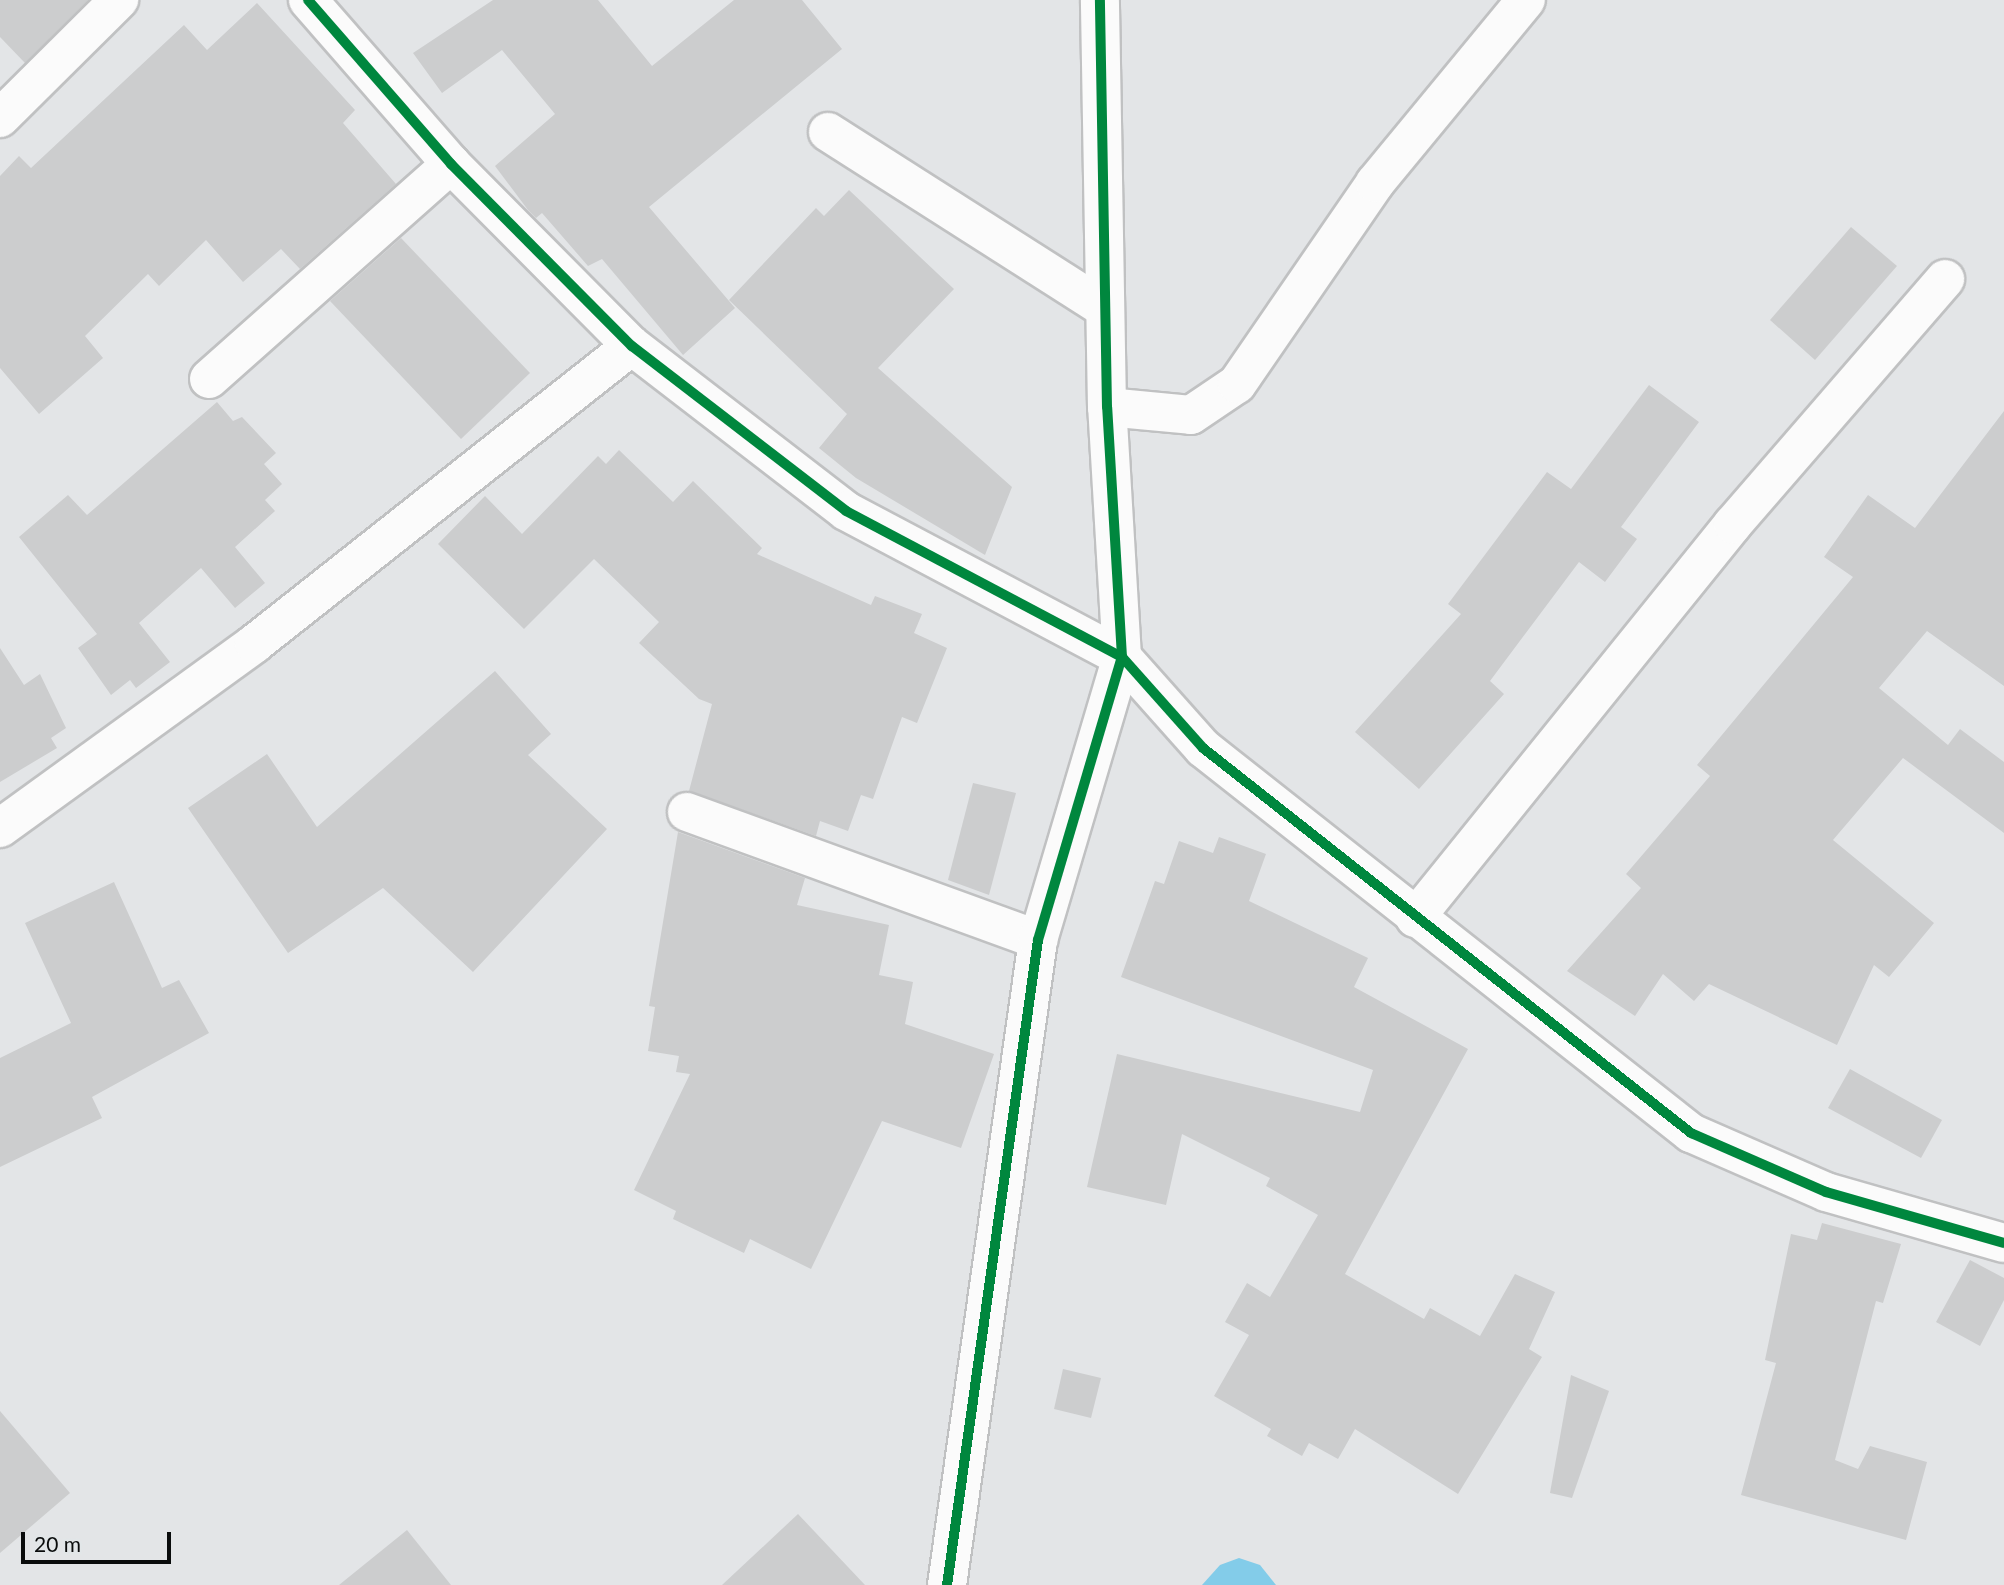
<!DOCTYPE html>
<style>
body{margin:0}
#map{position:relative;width:2004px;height:1585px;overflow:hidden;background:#e3e5e7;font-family:Lato,sans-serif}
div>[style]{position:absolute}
.water>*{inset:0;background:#83cce9}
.building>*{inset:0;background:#cccdce}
.roads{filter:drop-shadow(2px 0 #c0c1c2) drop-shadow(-2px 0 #c0c1c2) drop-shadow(0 2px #c0c1c2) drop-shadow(0 -2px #c0c1c2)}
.minor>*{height:38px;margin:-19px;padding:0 19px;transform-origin:19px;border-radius:19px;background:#fbfbfb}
.cycleway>*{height:10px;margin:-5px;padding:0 5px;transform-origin:5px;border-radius:5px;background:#00873e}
span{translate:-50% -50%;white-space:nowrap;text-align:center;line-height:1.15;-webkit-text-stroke:5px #e2e6e8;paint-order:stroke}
.scale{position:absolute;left:21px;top:1532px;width:150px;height:32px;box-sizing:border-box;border:4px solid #0a0c0c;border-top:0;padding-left:9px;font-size:21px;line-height:24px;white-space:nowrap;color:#0a0c0c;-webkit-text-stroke:5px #e2e6e8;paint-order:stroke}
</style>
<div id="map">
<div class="water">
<div style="clip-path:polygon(1239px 1558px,1260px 1565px,1276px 1585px,1202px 1585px,1220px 1565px)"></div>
</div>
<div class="building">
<div style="clip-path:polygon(0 0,88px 0,25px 63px,0 37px)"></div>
<div style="clip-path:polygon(493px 0,598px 0,652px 66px,734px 0,802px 0,842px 49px,649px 207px,735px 308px,683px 355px,602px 259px,588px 266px,542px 213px,536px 218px,528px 210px,495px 166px,555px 114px,502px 50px,442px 93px,413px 53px)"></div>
<div style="clip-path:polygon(257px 3px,355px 110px,343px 123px,396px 184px,300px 269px,281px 249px,243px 282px,206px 240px,159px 286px,148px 274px,85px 336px,103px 358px,39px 414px,0 368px,0 176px,19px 156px,31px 168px,184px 25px,207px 50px)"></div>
<div style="clip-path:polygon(849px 190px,954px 289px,878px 368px,1012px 487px,985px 555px,856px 478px,819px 448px,847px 414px,729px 300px,816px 208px,824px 216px)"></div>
<div style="clip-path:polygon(1851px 227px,1897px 266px,1815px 360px,1770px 320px)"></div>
<div style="clip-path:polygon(401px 238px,530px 373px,461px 439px,330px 301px)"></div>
<div style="clip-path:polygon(1649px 385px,1699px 422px,1621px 527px,1637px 539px,1605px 582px,1579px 562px,1490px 681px,1504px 694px,1419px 789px,1355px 732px,1461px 614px,1448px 604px,1547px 472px,1571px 489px)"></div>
<div style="clip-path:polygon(217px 402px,233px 421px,242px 417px,276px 453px,264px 464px,282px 484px,265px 500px,275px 511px,235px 547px,265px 583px,235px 608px,201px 568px,139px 623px,170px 662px,136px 688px,130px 680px,111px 695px,78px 648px,97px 634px,19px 537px,68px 495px,87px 515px)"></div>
<div style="clip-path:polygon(2004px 411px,2004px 686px,1927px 631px,1879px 688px,1948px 745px,1960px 729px,2004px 762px,2004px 833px,1903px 758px,1833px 840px,1934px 923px,1889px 977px,1874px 965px,1837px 1045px,1709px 984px,1694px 1001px,1663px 974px,1635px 1016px,1567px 971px,1641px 888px,1626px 874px,1710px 776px,1697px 765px,1853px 577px,1824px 557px,1868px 495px,1915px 528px)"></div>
<div style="clip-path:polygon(619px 450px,673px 502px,693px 481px,762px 548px,757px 554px,871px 605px,875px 596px,922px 614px,914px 633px,947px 648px,917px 723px,902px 717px,873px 799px,861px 795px,848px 831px,820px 821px,816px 836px,689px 791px,712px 704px,699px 699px,639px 643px,659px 622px,594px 559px,524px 629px,438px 544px,485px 496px,522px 534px,598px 456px,606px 464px)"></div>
<div style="clip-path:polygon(0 648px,24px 685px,40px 674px,66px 728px,51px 738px,57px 748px,0 782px)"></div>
<div style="clip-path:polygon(495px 671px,551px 734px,528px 755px,607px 829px,473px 972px,383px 888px,288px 953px,188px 808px,267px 754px,317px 827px)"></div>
<div style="clip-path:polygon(973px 783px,1016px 793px,989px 895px,948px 880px)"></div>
<div style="clip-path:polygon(678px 832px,805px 878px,797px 905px,889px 925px,879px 975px,913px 982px,905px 1024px,994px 1054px,961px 1148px,882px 1121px,811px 1269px,750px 1239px,744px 1253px,673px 1219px,676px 1211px,634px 1190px,690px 1074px,676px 1072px,679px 1056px,648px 1051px,655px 1007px,649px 1006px)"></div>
<div style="clip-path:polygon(1219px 837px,1266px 854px,1249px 901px,1368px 958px,1354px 987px,1468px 1049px,1345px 1274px,1424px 1319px,1430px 1308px,1480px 1336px,1515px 1274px,1555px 1292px,1529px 1349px,1542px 1357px,1458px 1494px,1355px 1429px,1338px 1459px,1309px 1443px,1302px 1456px,1267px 1436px,1271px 1429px,1214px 1396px,1249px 1335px,1225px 1322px,1247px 1283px,1270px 1297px,1318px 1215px,1266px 1186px,1270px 1178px,1182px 1134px,1166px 1205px,1087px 1187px,1117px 1054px,1360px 1112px,1373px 1070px,1121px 977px,1155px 881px,1164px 884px,1179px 841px,1213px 853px)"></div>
<div style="clip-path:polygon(114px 882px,162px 988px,179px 980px,209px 1033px,92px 1097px,102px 1118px,0 1167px,0 1058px,71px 1023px,25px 923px)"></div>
<div style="clip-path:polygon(1850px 1069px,1942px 1120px,1921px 1158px,1828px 1108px)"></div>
<div style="clip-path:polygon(1822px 1223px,1901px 1244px,1883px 1303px,1876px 1301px,1835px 1460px,1858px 1469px,1870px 1446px,1927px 1462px,1906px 1540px,1741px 1495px,1776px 1363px,1765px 1360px,1791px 1234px,1817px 1240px)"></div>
<div style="clip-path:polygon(1970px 1260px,2004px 1278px,2004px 1300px,1980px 1346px,1936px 1322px)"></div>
<div style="clip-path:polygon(1063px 1369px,1101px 1378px,1091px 1418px,1054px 1409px)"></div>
<div style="clip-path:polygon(1571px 1375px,1609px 1391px,1572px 1498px,1550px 1493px)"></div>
<div style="clip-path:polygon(0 1411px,70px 1493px,0 1553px)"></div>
<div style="clip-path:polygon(798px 1514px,865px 1585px,722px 1585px)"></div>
<div style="clip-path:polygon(407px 1530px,451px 1585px,339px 1585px)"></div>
</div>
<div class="roads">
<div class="minor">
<div style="left:308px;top:0;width:218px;rotate:48.9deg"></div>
<div style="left:451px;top:164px;width:257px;rotate:45.2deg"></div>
<div style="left:632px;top:346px;width:270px;rotate:37.6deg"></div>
<div style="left:846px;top:511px;width:312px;rotate:27.9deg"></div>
<div style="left:1122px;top:657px;width:122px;rotate:48.3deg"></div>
<div style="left:1203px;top:748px;width:622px;rotate:38.27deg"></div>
<div style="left:1691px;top:1133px;width:147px;rotate:23.6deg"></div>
<div style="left:1826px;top:1192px;width:185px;rotate:16deg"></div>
<div style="left:0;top:118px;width:168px;rotate:-44.8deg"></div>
<div style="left:828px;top:132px;width:327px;rotate:32.5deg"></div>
<div style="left:209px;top:379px;width:324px;rotate:-41.6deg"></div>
<div style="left:1107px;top:407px;width:84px;rotate:5.4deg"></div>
<div style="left:1191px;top:415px;width:55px;rotate:-34deg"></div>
<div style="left:1237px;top:384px;width:244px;rotate:-55.5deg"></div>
<div style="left:1375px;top:183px;width:237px;rotate:-50.5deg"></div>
<div style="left:687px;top:812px;width:374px;rotate:20deg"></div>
<div style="left:0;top:828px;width:314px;rotate:-35.9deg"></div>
<div style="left:254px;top:644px;width:481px;rotate:-38.3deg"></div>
<div style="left:1415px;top:918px;width:506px;rotate:-51.09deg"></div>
<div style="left:1733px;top:524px;width:324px;rotate:-49.1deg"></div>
<div style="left:947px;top:1585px;width:651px;rotate:-81.97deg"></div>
<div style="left:1038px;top:940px;width:295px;rotate:-73.5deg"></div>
<div style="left:1122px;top:657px;width:250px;rotate:-93.4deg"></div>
<div style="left:1107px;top:407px;width:407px;rotate:-91deg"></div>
</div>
</div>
<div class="cycleway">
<div style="left:308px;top:0;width:218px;rotate:48.9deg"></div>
<div style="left:451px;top:164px;width:257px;rotate:45.2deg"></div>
<div style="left:632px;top:346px;width:270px;rotate:37.6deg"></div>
<div style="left:846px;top:511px;width:312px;rotate:27.9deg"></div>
<div style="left:1122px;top:657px;width:122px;rotate:48.3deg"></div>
<div style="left:1203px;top:748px;width:622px;rotate:38.27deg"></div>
<div style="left:1691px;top:1133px;width:147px;rotate:23.6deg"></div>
<div style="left:1826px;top:1192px;width:185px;rotate:16deg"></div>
<div style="left:947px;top:1585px;width:651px;rotate:-81.97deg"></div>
<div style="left:1038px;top:940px;width:295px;rotate:-73.5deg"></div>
<div style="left:1122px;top:657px;width:250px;rotate:-93.4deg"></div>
<div style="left:1107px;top:407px;width:407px;rotate:-91deg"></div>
</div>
<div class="scale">20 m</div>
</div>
